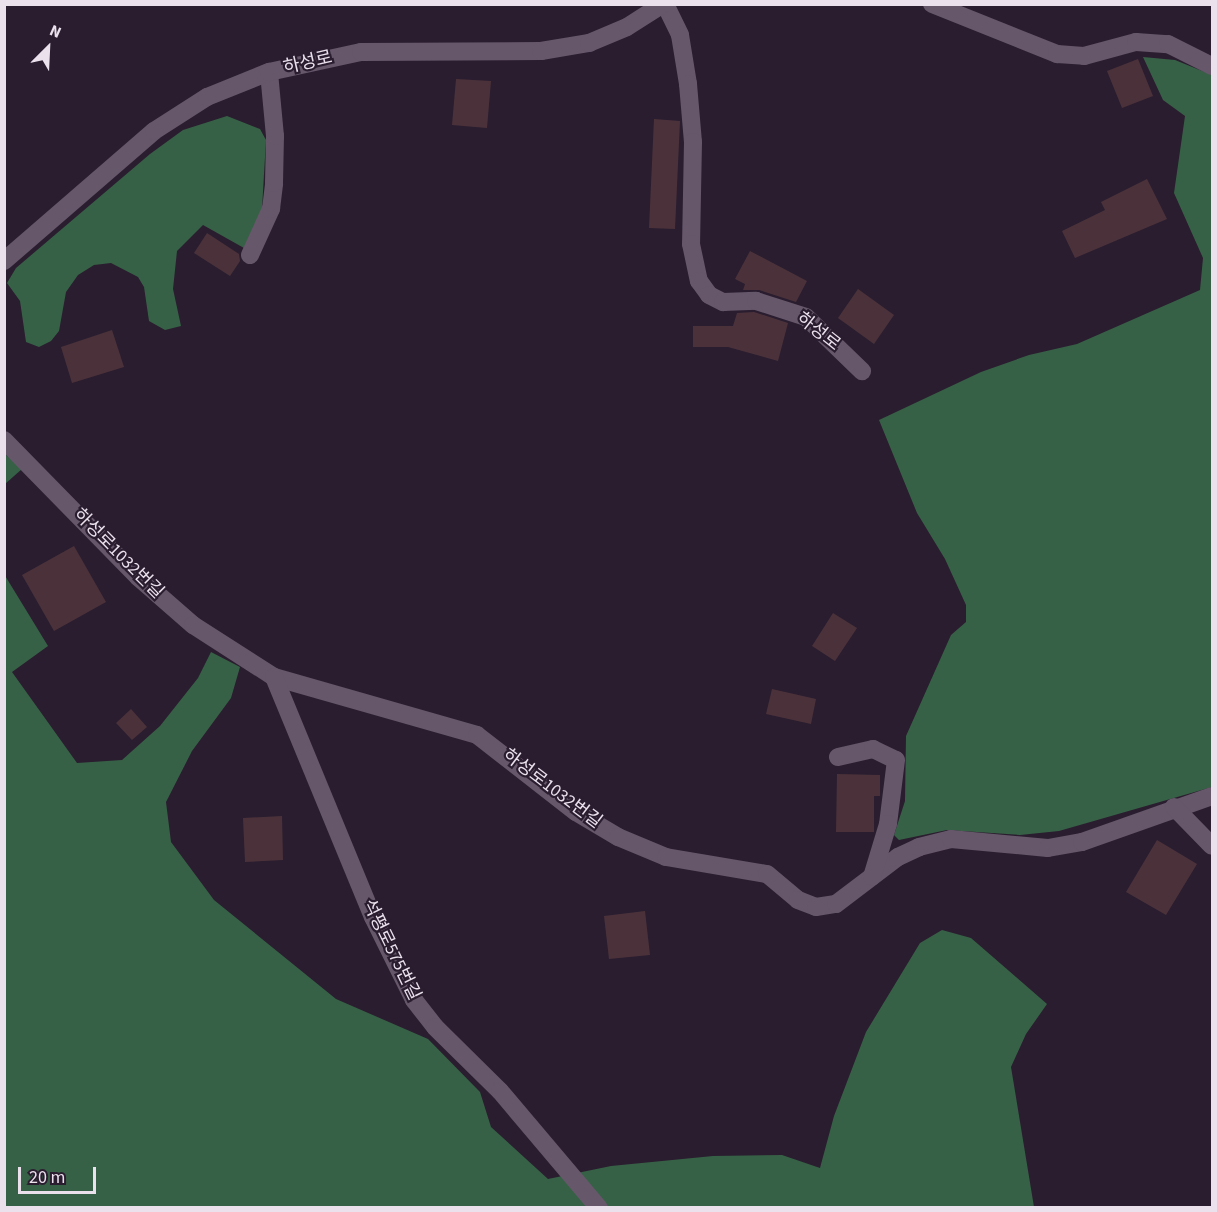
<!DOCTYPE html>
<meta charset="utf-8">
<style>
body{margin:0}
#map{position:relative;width:1217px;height:1212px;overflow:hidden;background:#2a1d2f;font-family:"Source Sans 3","Noto Sans KR",sans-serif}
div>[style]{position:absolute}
.forest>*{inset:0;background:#376146}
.building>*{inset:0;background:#4b323a}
.minor>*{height:18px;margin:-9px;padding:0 9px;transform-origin:9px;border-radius:9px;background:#66576b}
span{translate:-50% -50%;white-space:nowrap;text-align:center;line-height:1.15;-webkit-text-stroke:4.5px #2a1d2f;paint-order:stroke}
.street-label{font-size:18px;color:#eae1ed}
.frame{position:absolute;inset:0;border:6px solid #eae1ed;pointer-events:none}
.north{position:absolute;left:18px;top:18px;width:60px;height:60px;-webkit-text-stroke:4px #2a1d2f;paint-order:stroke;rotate:24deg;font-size:16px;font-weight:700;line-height:24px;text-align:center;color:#eae1ed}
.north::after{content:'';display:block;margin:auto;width:21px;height:27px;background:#eae1ed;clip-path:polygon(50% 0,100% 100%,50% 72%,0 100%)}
.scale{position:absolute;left:18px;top:1167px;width:78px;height:27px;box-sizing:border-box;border:3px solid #eae1ed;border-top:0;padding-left:8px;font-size:18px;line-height:21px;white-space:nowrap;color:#eae1ed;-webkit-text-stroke:4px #2a1d2f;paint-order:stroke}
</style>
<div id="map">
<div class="forest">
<div style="clip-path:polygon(1143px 57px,1175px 60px,1212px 75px,1212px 787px,1059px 831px,1020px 835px,947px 830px,899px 840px,894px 835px,905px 801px,906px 736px,951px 635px,966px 622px,966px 605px,945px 559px,917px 513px,879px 420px,981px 372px,1029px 355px,1077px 344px,1200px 290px,1203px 258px,1174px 193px,1185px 116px,1163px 100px)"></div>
<div style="clip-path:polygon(227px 116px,260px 129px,266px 140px,262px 209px,244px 248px,203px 225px,177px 251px,173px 289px,181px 326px,165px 330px,149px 321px,144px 287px,138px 277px,111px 263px,94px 265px,78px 275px,66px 292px,59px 331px,51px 341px,39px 347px,26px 342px,20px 301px,7px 283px,16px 268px,150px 154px,183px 130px)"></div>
<div style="clip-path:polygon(5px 454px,22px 469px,5px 484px)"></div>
<div style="clip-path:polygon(4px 574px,48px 646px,12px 672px,77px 763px,122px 760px,160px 726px,198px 678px,211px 652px,240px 667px,231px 698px,192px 751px,166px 802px,171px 842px,214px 900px,336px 999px,428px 1039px,480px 1092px,491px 1127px,548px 1179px,611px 1166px,713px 1156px,782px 1155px,820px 1168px,834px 1116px,866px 1032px,920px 943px,942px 930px,971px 938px,1047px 1004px,1026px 1034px,1011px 1067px,1034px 1207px,5px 1207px)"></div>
</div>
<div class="building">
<div style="clip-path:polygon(1138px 59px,1153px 96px,1122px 108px,1107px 71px)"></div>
<div style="clip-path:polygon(456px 79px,491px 81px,487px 128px,452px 125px)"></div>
<div style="clip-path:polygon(654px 119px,680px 121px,675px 229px,649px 228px)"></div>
<div style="clip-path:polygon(1147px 179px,1167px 219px,1075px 258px,1062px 231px,1105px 210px,1101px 202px)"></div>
<div style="clip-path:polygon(207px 233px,239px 254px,240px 261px,230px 276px,194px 253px)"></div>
<div style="clip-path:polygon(750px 251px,807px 281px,796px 302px,759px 290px,743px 290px,745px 284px,735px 279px)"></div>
<div style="clip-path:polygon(858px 289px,894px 315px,874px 344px,838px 318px)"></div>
<div style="clip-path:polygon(754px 312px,788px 323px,778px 361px,728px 347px,693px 347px,693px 326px,733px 326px,737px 313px)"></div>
<div style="clip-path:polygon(112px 330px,124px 367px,72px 383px,61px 347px)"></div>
<div style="clip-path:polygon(74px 546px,106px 602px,54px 631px,22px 575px)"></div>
<div style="clip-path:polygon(833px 613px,857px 628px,835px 661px,812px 646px)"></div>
<div style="clip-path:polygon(772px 689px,816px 699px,811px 724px,766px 714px)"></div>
<div style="clip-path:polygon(131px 709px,147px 727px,132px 740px,116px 723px)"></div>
<div style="clip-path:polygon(837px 774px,880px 775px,880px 796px,874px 796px,874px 832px,836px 832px)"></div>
<div style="clip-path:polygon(282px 816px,283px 860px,245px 862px,243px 818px)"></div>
<div style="clip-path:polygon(1157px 840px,1197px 864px,1166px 915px,1126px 892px)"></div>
<div style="clip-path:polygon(645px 911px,650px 955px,609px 959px,604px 916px)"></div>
</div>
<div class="minor">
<div style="left:665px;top:4px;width:34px;rotate:64deg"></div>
<div style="left:680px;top:35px;width:50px;rotate:80.7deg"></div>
<div style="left:688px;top:84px;width:58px;rotate:85.1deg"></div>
<div style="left:693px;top:142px;width:102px;rotate:91.1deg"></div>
<div style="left:691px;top:244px;width:38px;rotate:78deg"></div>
<div style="left:699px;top:281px;width:17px;rotate:54deg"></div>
<div style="left:709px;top:295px;width:16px;rotate:27deg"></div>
<div style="left:723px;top:302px;width:33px;rotate:-2deg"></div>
<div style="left:756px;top:301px;width:52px;rotate:17.7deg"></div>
<div style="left:806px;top:317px;width:78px;rotate:44deg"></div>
<div style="left:932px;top:4px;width:135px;rotate:21.8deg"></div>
<div style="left:1057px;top:54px;width:27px;rotate:4deg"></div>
<div style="left:1084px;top:56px;width:54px;rotate:-15.1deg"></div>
<div style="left:1136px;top:42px;width:32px;rotate:4deg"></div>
<div style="left:1168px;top:44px;width:49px;rotate:26.6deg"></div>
<div style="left:250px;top:255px;width:51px;rotate:-65.5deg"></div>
<div style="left:271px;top:209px;width:26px;rotate:-83deg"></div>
<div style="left:274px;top:183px;width:47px;rotate:-88.8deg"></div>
<div style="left:275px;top:136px;width:64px;rotate:-95.4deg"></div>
<div style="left:4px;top:261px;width:198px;rotate:-40.9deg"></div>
<div style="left:154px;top:131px;width:63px;rotate:-32.7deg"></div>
<div style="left:207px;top:97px;width:67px;rotate:-22deg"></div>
<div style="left:269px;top:72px;width:94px;rotate:-12.3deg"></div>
<div style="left:361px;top:52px;width:180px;rotate:-0.3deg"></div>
<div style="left:541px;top:51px;width:49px;rotate:-9.5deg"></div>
<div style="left:589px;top:43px;width:41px;rotate:-22.8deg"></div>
<div style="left:627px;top:27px;width:43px;rotate:-32.6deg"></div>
<div style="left:4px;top:440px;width:192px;rotate:45.6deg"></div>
<div style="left:138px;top:577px;width:73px;rotate:41.1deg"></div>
<div style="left:193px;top:625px;width:96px;rotate:32.7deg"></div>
<div style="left:274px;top:677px;width:211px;rotate:15.9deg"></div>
<div style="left:477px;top:735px;width:125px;rotate:37.9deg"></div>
<div style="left:576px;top:812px;width:49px;rotate:30.8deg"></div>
<div style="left:618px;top:837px;width:52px;rotate:22.6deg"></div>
<div style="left:666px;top:857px;width:102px;rotate:9.6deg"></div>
<div style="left:767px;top:874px;width:40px;rotate:40deg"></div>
<div style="left:798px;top:900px;width:19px;rotate:21deg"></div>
<div style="left:816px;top:907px;width:20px;rotate:-9deg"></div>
<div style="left:836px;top:904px;width:78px;rotate:-37.2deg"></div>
<div style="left:898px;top:857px;width:23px;rotate:-25deg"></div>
<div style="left:919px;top:847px;width:33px;rotate:-14deg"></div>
<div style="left:951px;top:839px;width:97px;rotate:5.3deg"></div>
<div style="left:1048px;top:848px;width:35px;rotate:-10deg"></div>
<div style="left:1082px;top:842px;width:138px;rotate:-19.5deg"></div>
<div style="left:274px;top:677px;width:260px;rotate:67.6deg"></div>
<div style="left:373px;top:917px;width:93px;rotate:63.7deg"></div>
<div style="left:414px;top:1000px;width:34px;rotate:52deg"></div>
<div style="left:435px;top:1027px;width:91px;rotate:44.6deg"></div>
<div style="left:500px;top:1091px;width:153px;rotate:49.8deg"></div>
<div style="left:838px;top:757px;width:36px;rotate:-13deg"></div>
<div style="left:873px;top:749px;width:25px;rotate:26deg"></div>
<div style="left:896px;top:760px;width:64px;rotate:97.1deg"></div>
<div style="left:888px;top:824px;width:55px;rotate:106.8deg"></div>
<div style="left:1174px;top:807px;width:54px;rotate:45.7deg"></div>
</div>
<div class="street-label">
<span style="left:308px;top:63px;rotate:-13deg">하성로</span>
<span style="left:818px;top:332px;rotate:38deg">하성로</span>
<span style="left:118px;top:554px;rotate:45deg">하성로1032번길</span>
<span style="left:552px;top:789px;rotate:37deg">하성로1032번길</span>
<span style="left:391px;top:950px;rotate:64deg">석평로575번길</span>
</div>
<div class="frame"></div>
<div class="north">N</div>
<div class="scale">20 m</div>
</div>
